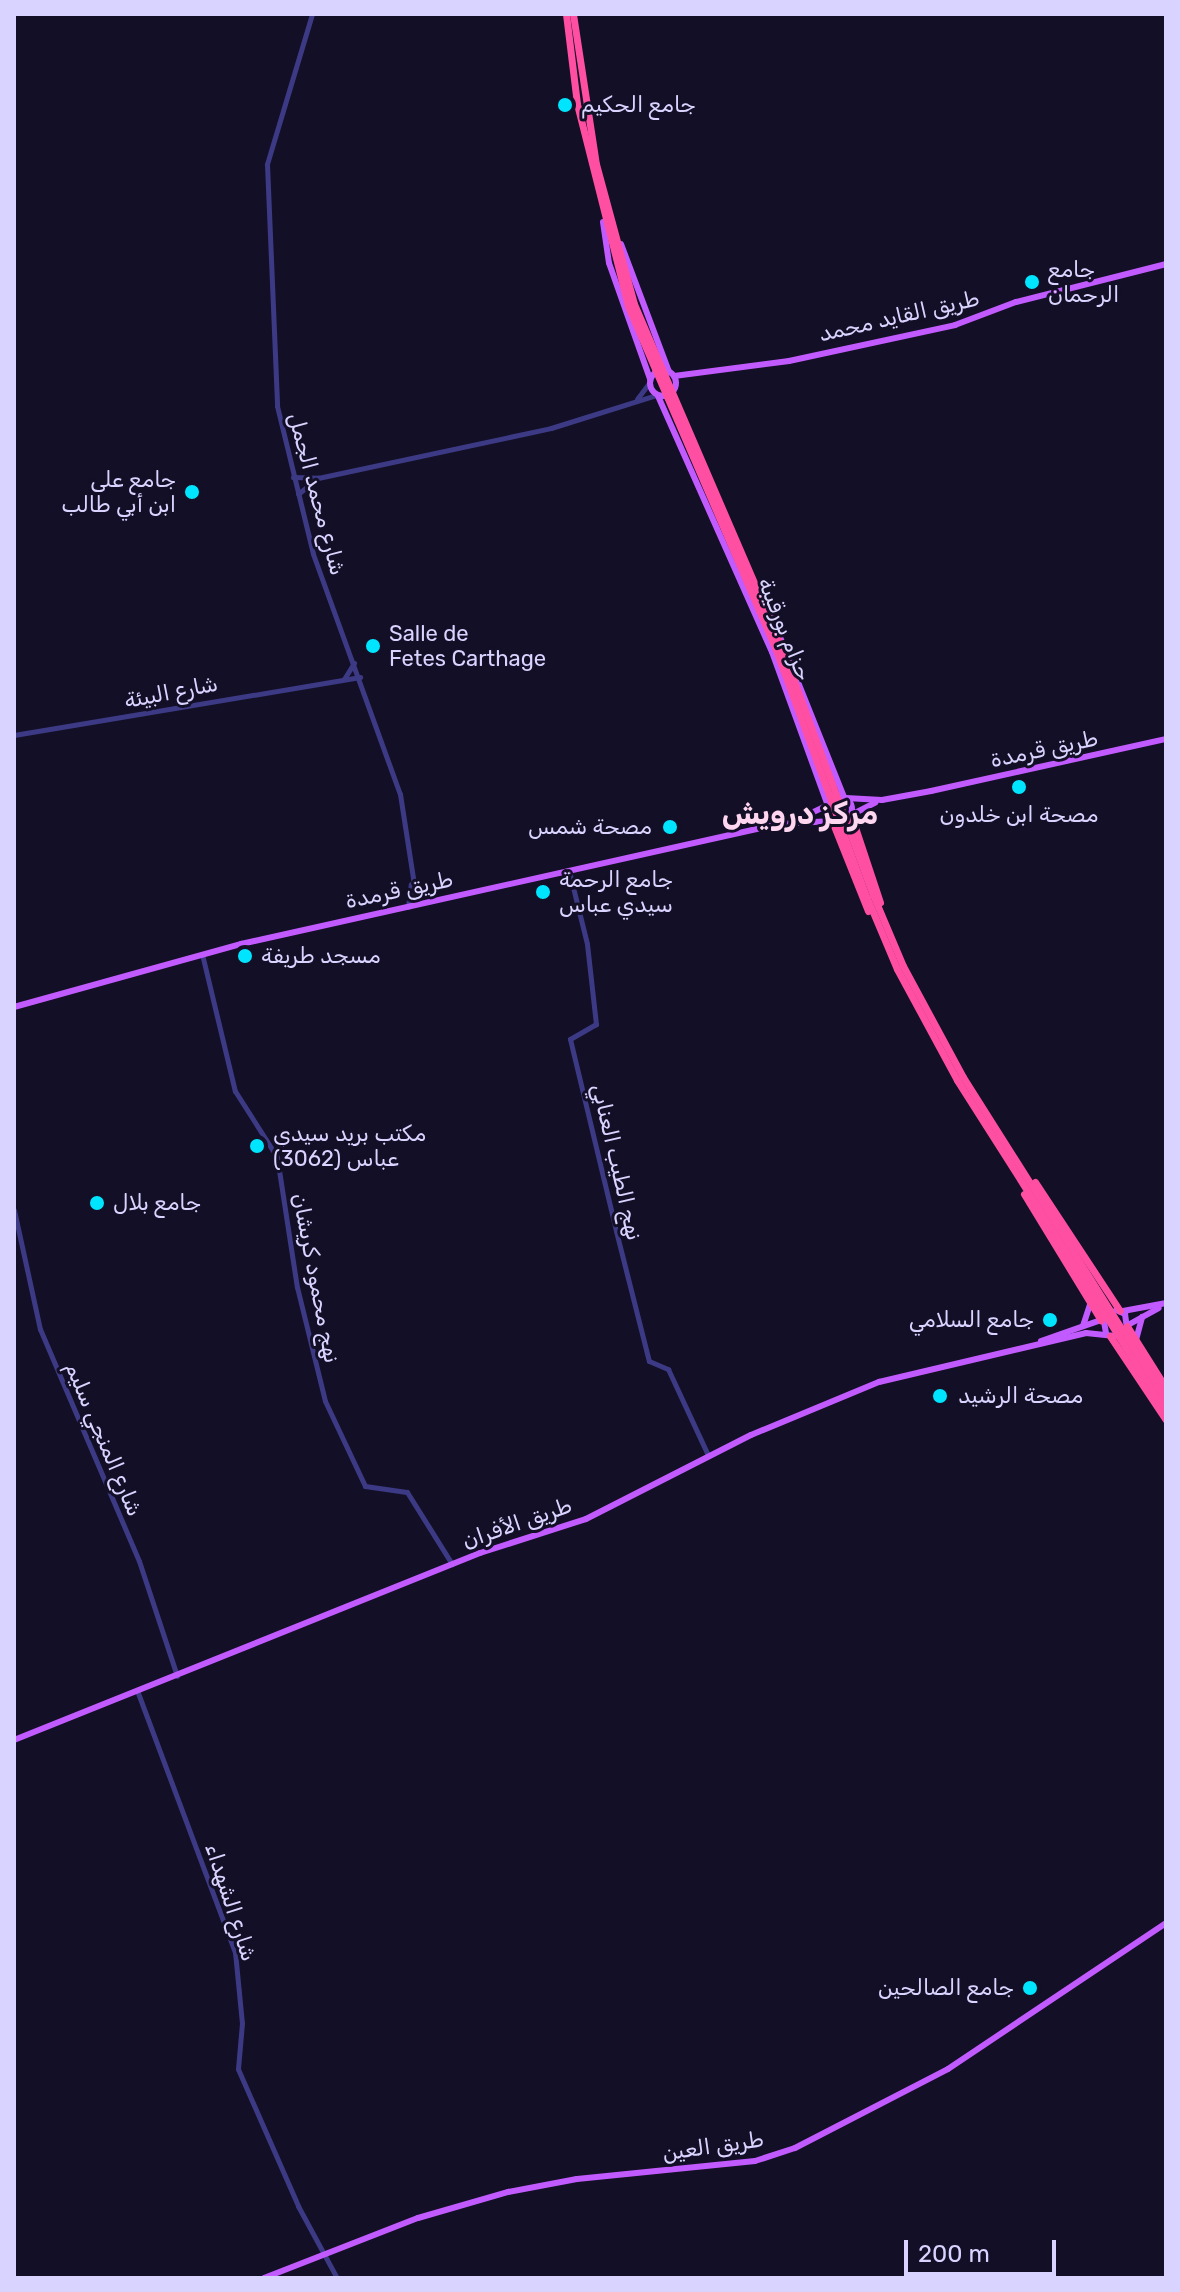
<!DOCTYPE html>
<meta charset="utf-8">
<style>
body{margin:0}
#map{position:relative;width:1180px;height:2292px;overflow:hidden;background:#130f26;font-family:Rubik,Vazirmatn,sans-serif}
div>[style]{position:absolute}
.minor>*{height:5px;margin:-2.5px;padding:0 2.5px;transform-origin:2.5px;border-radius:2.5px;background:#3d3a85}
.major>*{height:6px;margin:-3px;padding:0 3px;transform-origin:3px;border-radius:3px;background:#c25bff}
.major>.ring{margin:-3px;padding:0;box-sizing:content-box;background:none;border:6px solid #c25bff;border-radius:50%}
.highway>*{height:7px;margin:-3.5px;padding:0 3.5px;transform-origin:3.5px;border-radius:3.5px;background:#ff4fa3}
.highway-bridge>*{height:7px;margin:-3.5px;padding:0 3.5px;transform-origin:3.5px;border-radius:3.5px;background:#ff4fa3}
.dots>*{width:22px;height:22px;translate:-50% -50%;box-sizing:border-box;border:4px solid #130f26;border-radius:50%}
span{translate:-50% -50%;white-space:nowrap;text-align:center;line-height:1.15;-webkit-text-stroke:6px #130f26;paint-order:stroke}
.poi-label{font-size:22px;color:#d9d4ff}
.left{translate:0 -50%;text-align:left}
.right{translate:-100% -50%;text-align:right}
.street-label{font-size:22px;color:#d9d4ff}
.district-label{font-size:30px;color:#ffd6f0;font-weight:700}
.frame{position:absolute;inset:0;border:16px solid #d9d4ff;pointer-events:none}
.scale{position:absolute;left:904px;top:2240px;width:152px;height:36px;box-sizing:border-box;border:4px solid #d9d4ff;border-top:0;padding-left:10px;font-size:24px;line-height:28px;white-space:nowrap;color:#d9d4ff;-webkit-text-stroke:6px #130f26;paint-order:stroke}
</style>
<div id="map">
<div class="minor">
<div style="left:312px;top:14px;width:157px;rotate:106.7deg"></div>
<div style="left:267px;top:164px;width:242px;rotate:87.6deg"></div>
<div style="left:277px;top:406px;width:152px;rotate:76.3deg"></div>
<div style="left:313px;top:554px;width:255px;rotate:70.1deg"></div>
<div style="left:400px;top:794px;width:111px;rotate:81.2deg"></div>
<div style="left:637px;top:399px;width:20px;rotate:-53deg"></div>
<div style="left:293px;top:477px;width:25px;rotate:2deg"></div>
<div style="left:318px;top:478px;width:238px;rotate:-12.1deg"></div>
<div style="left:551px;top:428px;width:110px;rotate:-17.4deg"></div>
<div style="left:298px;top:494px;width:26px;rotate:-39deg"></div>
<div style="left:344px;top:679px;width:19px;rotate:-58deg"></div>
<div style="left:14px;top:735px;width:351px;rotate:-9.5deg"></div>
<div style="left:569px;top:871px;width:75px;rotate:76.1deg"></div>
<div style="left:587px;top:944px;width:81px;rotate:83.6deg"></div>
<div style="left:596px;top:1024px;width:30px;rotate:150deg"></div>
<div style="left:570px;top:1039px;width:197px;rotate:76.5deg"></div>
<div style="left:616px;top:1231px;width:134px;rotate:75.8deg"></div>
<div style="left:649px;top:1361px;width:21px;rotate:23deg"></div>
<div style="left:668px;top:1369px;width:95px;rotate:65.1deg"></div>
<div style="left:408px;top:907px;width:23px;rotate:-83deg"></div>
<div style="left:202px;top:954px;width:141px;rotate:76.5deg"></div>
<div style="left:235px;top:1091px;width:78px;rotate:57.5deg"></div>
<div style="left:277px;top:1157px;width:132px;rotate:81.3deg"></div>
<div style="left:297px;top:1287px;width:117px;rotate:76.2deg"></div>
<div style="left:325px;top:1401px;width:94px;rotate:64.8deg"></div>
<div style="left:365px;top:1486px;width:42px;rotate:8.1deg"></div>
<div style="left:407px;top:1492px;width:85px;rotate:58deg"></div>
<div style="left:14px;top:1210px;width:122px;rotate:77.7deg"></div>
<div style="left:40px;top:1329px;width:252px;rotate:66.9deg"></div>
<div style="left:139px;top:1561px;width:121px;rotate:71.7deg"></div>
<div style="left:138px;top:1693px;width:277px;rotate:69.5deg"></div>
<div style="left:235px;top:1952px;width:71px;rotate:84.4deg"></div>
<div style="left:242px;top:2023px;width:46px;rotate:95deg"></div>
<div style="left:238px;top:2069px;width:150px;rotate:66.3deg"></div>
<div style="left:298px;top:2206px;width:82px;rotate:61.6deg"></div>
</div>
<div class="major">
<div style="left:603px;top:222px;width:41px;rotate:81.7deg"></div>
<div style="left:609px;top:263px;width:123px;rotate:70.5deg"></div>
<div style="left:621px;top:244px;width:137px;rotate:69.4deg"></div>
<div class="ring" style="left:650px;top:370px;width:20px;height:20px"></div>
<div style="left:674px;top:376px;width:116px;rotate:-7.4deg"></div>
<div style="left:789px;top:361px;width:170px;rotate:-12.2deg"></div>
<div style="left:955px;top:325px;width:65px;rotate:-20.7deg"></div>
<div style="left:1016px;top:302px;width:155px;rotate:-14.2deg"></div>
<div style="left:658px;top:396px;width:280px;rotate:66deg"></div>
<div style="left:772px;top:652px;width:161px;rotate:70deg"></div>
<div style="left:768px;top:607px;width:205px;rotate:68.2deg"></div>
<div class="ring" style="left:826px;top:796px;width:20px;height:20px"></div>
<div style="left:846px;top:798px;width:36px;rotate:3deg"></div>
<div style="left:882px;top:800px;width:50px;rotate:-10.4deg"></div>
<div style="left:931px;top:791px;width:241px;rotate:-12.5deg"></div>
<div style="left:853px;top:814px;width:25px;rotate:-27deg"></div>
<div style="left:795px;top:821px;width:34px;rotate:-26deg"></div>
<div style="left:14px;top:1007px;width:236px;rotate:-15.5deg"></div>
<div style="left:241px;top:944px;width:551px;rotate:-12.57deg"></div>
<div style="left:779px;top:824px;width:53px;rotate:-3.2deg"></div>
<div style="left:1116px;top:1310px;width:10px;rotate:24deg"></div>
<div style="left:1125px;top:1314px;width:14px;rotate:82deg"></div>
<div style="left:1123px;top:1311px;width:44px;rotate:-10.5deg"></div>
<div style="left:1103px;top:1316px;width:17px;rotate:80deg"></div>
<div style="left:1128px;top:1325px;width:35px;rotate:-29deg"></div>
<div style="left:1083px;top:1326px;width:23px;rotate:-72deg"></div>
<div style="left:1136px;top:1340px;width:24px;rotate:-75deg"></div>
<div style="left:1041px;top:1341px;width:64px;rotate:-19.3deg"></div>
<div style="left:14px;top:1740px;width:502px;rotate:-21.86deg"></div>
<div style="left:480px;top:1553px;width:111px;rotate:-17.8deg"></div>
<div style="left:586px;top:1519px;width:185px;rotate:-27deg"></div>
<div style="left:751px;top:1435px;width:139px;rotate:-22.5deg"></div>
<div style="left:879px;top:1382px;width:213px;rotate:-13.3deg"></div>
<div style="left:1086px;top:1333px;width:29px;rotate:6deg"></div>
<div style="left:264px;top:2278px;width:165px;rotate:-21.3deg"></div>
<div style="left:418px;top:2218px;width:94px;rotate:-16.1deg"></div>
<div style="left:508px;top:2192px;width:70px;rotate:-10.7deg"></div>
<div style="left:577px;top:2179px;width:179px;rotate:-5.8deg"></div>
<div style="left:755px;top:2161px;width:42px;rotate:-18deg"></div>
<div style="left:795px;top:2148px;width:172px;rotate:-27.3deg"></div>
<div style="left:948px;top:2069px;width:262px;rotate:-33.8deg"></div>
</div>
<div class="highway">
<div style="left:566px;top:14px;width:91px;rotate:83deg"></div>
<div style="left:577px;top:104px;width:208px;rotate:75.8deg"></div>
<div style="left:573px;top:14px;width:152px;rotate:81.3deg"></div>
<div style="left:596px;top:164px;width:145px;rotate:74.8deg"></div>
<div style="left:851px;top:815px;width:92px;rotate:71.6deg"></div>
<div style="left:832px;top:821px;width:97px;rotate:68.2deg"></div>
<div style="left:873px;top:895px;width:77px;rotate:67.1deg"></div>
<div style="left:903px;top:966px;width:126px;rotate:61.6deg"></div>
<div style="left:963px;top:1077px;width:174px;rotate:57.7deg"></div>
<div style="left:867px;top:898px;width:77px;rotate:67.1deg"></div>
<div style="left:897px;top:969px;width:126px;rotate:61.6deg"></div>
<div style="left:957px;top:1080px;width:175px;rotate:57.6deg"></div>
<div style="left:1035px;top:1182px;width:154px;rotate:56.6deg"></div>
<div style="left:1024px;top:1194px;width:148px;rotate:58.6deg"></div>
<div style="left:1127px;top:1326px;width:73px;rotate:57.8deg"></div>
<div style="left:1110px;top:1336px;width:101px;rotate:56.3deg"></div>
</div>
<div class="highway-bridge">
<div style="left:634px;top:304px;width:374px;rotate:66.7deg"></div>
<div style="left:782px;top:648px;width:263px;rotate:69.8deg"></div>
<div style="left:628px;top:306px;width:374px;rotate:66.7deg"></div>
<div style="left:776px;top:650px;width:264px;rotate:69.9deg"></div>
<div style="left:1056px;top:1224px;width:208px;rotate:58deg"></div>
<div style="left:1051px;top:1228px;width:217px;rotate:58deg"></div>
</div>
<div class="dots">
<div style="left:565px;top:105px;background:#00e5ff"></div>
<div style="left:1032px;top:282px;background:#00e5ff"></div>
<div style="left:192px;top:492px;background:#00e5ff"></div>
<div style="left:373px;top:646px;background:#00e5ff"></div>
<div style="left:1019px;top:787px;background:#00e5ff"></div>
<div style="left:670px;top:827px;background:#00e5ff"></div>
<div style="left:543px;top:892px;background:#00e5ff"></div>
<div style="left:245px;top:956px;background:#00e5ff"></div>
<div style="left:257px;top:1146px;background:#00e5ff"></div>
<div style="left:97px;top:1203px;background:#00e5ff"></div>
<div style="left:1050px;top:1320px;background:#00e5ff"></div>
<div style="left:940px;top:1396px;background:#00e5ff"></div>
<div style="left:1030px;top:1988px;background:#00e5ff"></div>
</div>
<div class="poi-label">
<span class="left" style="left:581px;top:105px">جامع الحكيم</span>
<span class="left" style="left:1048px;top:282px">جامع<br>الرحمان</span>
<span class="right" style="left:176px;top:492px">جامع علي<br>ابن أبي طالب</span>
<span class="left" style="left:389px;top:646px">Salle de<br>Fetes Carthage</span>
<span style="left:1019px;top:815px">مصحة ابن خلدون</span>
<span class="right" style="left:652px;top:827px">مصحة شمس</span>
<span class="left" style="left:559px;top:892px">جامع الرحمة<br>سيدي عباس</span>
<span class="left" style="left:261px;top:956px">مسجد طريفة</span>
<span class="left" style="left:273px;top:1146px">مكتب بريد سيدي<br>عباس (3062)</span>
<span class="left" style="left:113px;top:1203px">جامع بلال</span>
<span class="right" style="left:1034px;top:1320px">جامع السلامي</span>
<span class="left" style="left:958px;top:1396px">مصحة الرشيد</span>
<span class="right" style="left:1014px;top:1988px">جامع الصالحين</span>
</div>
<div class="street-label">
<span style="left:899px;top:316px;rotate:-13deg">طريق القايد محمد</span>
<span style="left:317px;top:494px;rotate:75deg">شارع محمد الجمل</span>
<span style="left:785px;top:629px;rotate:68deg">حزام بورقيبة</span>
<span style="left:171px;top:692px;rotate:-11deg">شارع البيئة</span>
<span style="left:1044px;top:749px;rotate:-12deg">طريق قرمدة</span>
<span style="left:399px;top:890px;rotate:-12deg">طريق قرمدة</span>
<span style="left:617px;top:1162px;rotate:77deg">نهج الطيب العنابي</span>
<span style="left:316px;top:1278px;rotate:79deg">نهج محمود كريشان</span>
<span style="left:104px;top:1439px;rotate:67deg">شارع المنجي سليم</span>
<span style="left:517px;top:1523px;rotate:-19deg">طريق الأفران</span>
<span style="left:231px;top:1902px;rotate:72deg">شارع الشهداء</span>
<span style="left:713px;top:2146px;rotate:-8deg">طريق العين</span>
</div>
<div class="district-label">
<span style="left:800px;top:814px">مركز درويش</span>
</div>
<div class="frame"></div>
<div class="scale">200 m</div>
</div>
